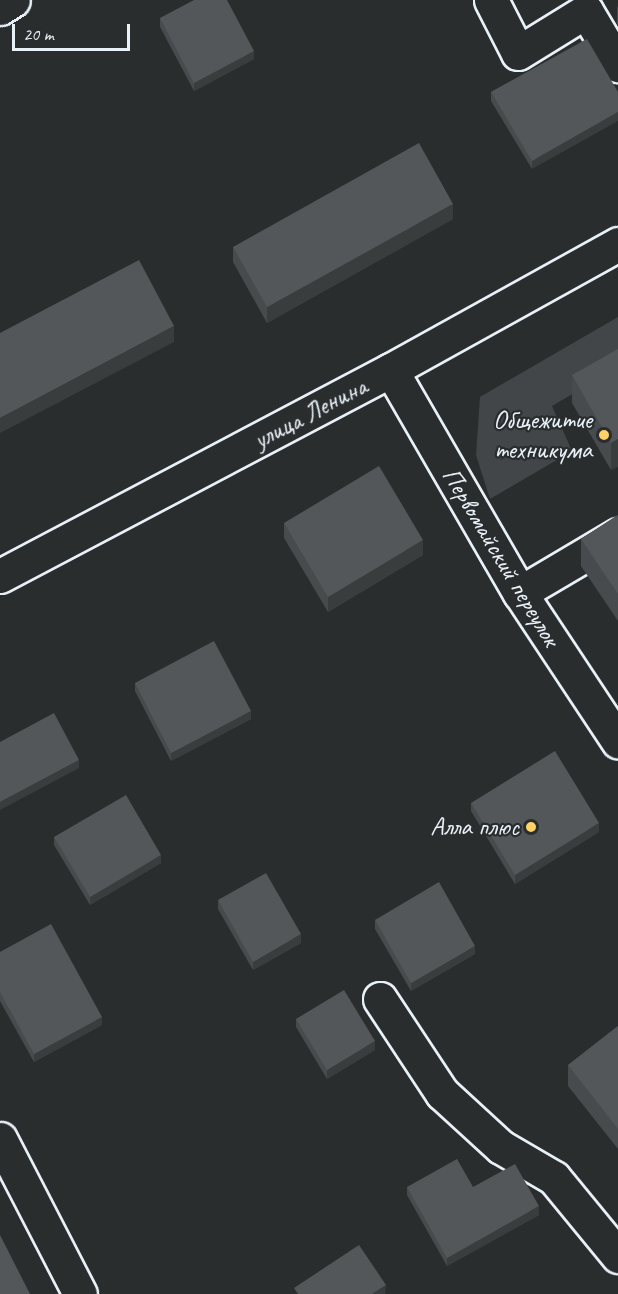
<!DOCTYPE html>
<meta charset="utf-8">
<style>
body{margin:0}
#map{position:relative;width:618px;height:1294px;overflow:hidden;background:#2a2d2e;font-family:Caveat,sans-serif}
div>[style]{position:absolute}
.green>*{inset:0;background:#424648}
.roads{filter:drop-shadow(2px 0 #e8f1f8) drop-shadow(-2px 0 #e8f1f8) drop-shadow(0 2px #e8f1f8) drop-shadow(0 -2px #e8f1f8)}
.minor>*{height:33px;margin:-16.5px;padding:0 16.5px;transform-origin:16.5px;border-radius:16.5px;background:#2a2d2e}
.major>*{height:33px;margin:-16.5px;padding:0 16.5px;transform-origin:16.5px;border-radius:16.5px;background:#2a2d2e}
.wall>*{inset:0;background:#474b4d}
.shaded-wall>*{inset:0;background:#3a3d3e}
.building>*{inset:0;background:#535759}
.dots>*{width:16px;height:16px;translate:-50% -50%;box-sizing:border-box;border:3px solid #2a2d2e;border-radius:50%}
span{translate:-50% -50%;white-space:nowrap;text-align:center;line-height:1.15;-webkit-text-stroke:4.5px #2a2d2e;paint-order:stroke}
.street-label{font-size:26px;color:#e8f1f8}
.poi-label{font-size:26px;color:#e8f1f8}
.right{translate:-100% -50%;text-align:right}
.scale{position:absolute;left:12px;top:24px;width:118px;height:27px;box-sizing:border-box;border:3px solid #e8f1f8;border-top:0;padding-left:8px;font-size:18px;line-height:21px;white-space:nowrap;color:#e8f1f8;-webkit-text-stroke:4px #2a2d2e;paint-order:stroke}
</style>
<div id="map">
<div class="green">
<div style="clip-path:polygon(618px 317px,618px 367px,552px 406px,572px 451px,490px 499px,476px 455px,480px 397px)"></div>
</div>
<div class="roads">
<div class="minor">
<div style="left:491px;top:0;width:59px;rotate:63deg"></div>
<div style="left:518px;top:53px;width:80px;rotate:-31.7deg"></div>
<div style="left:586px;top:11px;width:63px;rotate:59.3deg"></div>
<div style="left:0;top:8px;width:15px;rotate:-32deg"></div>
<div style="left:520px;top:593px;width:114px;rotate:-30.6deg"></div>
<div style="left:380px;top:999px;width:113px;rotate:56.6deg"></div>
<div style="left:442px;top:1093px;width:80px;rotate:42.5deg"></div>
<div style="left:501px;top:1147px;width:61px;rotate:30.3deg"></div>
<div style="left:554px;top:1178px;width:101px;rotate:50.6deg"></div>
<div style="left:0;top:1139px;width:174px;rotate:62.7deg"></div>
</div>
<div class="major">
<div style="left:391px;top:370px;width:258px;rotate:60deg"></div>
<div style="left:520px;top:593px;width:178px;rotate:56.5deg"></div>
<div style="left:0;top:576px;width:442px;rotate:-27.8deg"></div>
<div style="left:391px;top:370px;width:260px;rotate:-29deg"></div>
</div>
</div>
<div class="wall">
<div style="clip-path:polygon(618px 6px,618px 25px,617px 23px,617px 7px)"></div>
<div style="clip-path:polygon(160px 18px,254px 59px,194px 91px,160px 27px)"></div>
<div style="clip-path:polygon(587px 39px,532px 169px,491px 101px,491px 92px)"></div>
<div style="clip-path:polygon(453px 219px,267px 323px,233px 262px,233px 247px)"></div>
<div style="clip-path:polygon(618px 349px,611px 470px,572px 403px,572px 375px)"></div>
<div style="clip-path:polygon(618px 515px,618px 621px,581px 566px,581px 539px)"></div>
<div style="clip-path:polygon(284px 523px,423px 555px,328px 612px,284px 538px)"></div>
<div style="clip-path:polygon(135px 683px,251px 719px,171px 761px,135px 691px)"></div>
<div style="clip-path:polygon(471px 803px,599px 832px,515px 884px,471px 811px)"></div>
<div style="clip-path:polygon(54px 837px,161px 863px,90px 905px,54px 845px)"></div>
<div style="clip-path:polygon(218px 900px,301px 943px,253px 970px,218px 909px)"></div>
<div style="clip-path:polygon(375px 920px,475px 954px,411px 991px,375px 929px)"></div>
<div style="clip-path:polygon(0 952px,102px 1025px,34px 1062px,0 1001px)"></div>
<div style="clip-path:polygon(296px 1019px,375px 1050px,327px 1079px,296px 1027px)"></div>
<div style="clip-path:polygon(618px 1026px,618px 1149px,568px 1086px,568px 1065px)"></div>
<div style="clip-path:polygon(407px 1187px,473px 1187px,539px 1215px,447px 1266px,407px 1195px)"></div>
</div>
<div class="shaded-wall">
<div style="clip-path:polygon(254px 51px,254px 59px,194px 91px,194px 83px)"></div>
<div style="clip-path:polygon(618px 112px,618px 121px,532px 169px,532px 161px)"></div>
<div style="clip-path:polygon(453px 204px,453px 219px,267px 323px,267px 307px)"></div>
<div style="clip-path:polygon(174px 326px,174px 342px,0 433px,0 418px)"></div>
<div style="clip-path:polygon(618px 439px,618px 467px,611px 470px,611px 443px)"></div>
<div style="clip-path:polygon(423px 540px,423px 555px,328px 612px,328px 597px)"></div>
<div style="clip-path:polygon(251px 711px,251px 719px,171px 761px,171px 753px)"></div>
<div style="clip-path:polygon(79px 760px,79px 768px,0 810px,0 802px)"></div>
<div style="clip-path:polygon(599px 823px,599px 832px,515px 884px,515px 875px)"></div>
<div style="clip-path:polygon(161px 855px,161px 863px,90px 905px,90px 897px)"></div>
<div style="clip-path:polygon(301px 934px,301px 943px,253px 970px,253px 962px)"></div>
<div style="clip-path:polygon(475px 946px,475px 954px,411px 991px,411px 983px)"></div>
<div style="clip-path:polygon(102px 1017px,102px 1025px,34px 1062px,34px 1054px)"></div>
<div style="clip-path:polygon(375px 1041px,375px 1050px,327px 1079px,327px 1070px)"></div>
<div style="clip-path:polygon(539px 1206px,539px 1215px,447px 1266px,447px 1258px)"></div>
<div style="clip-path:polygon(386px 1285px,385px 1294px,372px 1294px)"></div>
</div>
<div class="building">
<div style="clip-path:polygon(194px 0,227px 0,254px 51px,194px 83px,160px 18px)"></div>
<div style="clip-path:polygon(587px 39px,618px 92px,618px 112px,532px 161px,491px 92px)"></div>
<div style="clip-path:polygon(419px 143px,453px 204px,267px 307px,233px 247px)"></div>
<div style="clip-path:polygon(139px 260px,174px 326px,0 418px,0 333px)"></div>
<div style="clip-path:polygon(618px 349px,618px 439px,611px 443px,572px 375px)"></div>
<div style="clip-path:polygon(379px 466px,423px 540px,328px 597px,284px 523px)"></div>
<div style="clip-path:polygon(618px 515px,618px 594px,581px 539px)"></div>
<div style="clip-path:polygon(214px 641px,251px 711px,171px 753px,135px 683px)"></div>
<div style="clip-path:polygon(54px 713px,79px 760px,0 802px,0 742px)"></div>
<div style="clip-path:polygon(555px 751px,599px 823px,515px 875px,471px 803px)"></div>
<div style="clip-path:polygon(126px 795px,161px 855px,90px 897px,54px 837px)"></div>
<div style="clip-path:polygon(266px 873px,301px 934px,253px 962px,218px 900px)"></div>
<div style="clip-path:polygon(439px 882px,475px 946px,411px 983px,375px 920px)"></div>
<div style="clip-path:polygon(51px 924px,102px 1017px,34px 1054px,0 992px,0 952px)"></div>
<div style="clip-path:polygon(344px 990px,375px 1041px,327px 1070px,296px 1019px)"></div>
<div style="clip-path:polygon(618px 1026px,618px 1129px,568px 1065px)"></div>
<div style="clip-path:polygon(457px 1159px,473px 1187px,515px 1164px,539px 1206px,447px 1258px,407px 1187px)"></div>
<div style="clip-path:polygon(0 1235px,30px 1294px,0 1294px)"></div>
<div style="clip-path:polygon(359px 1245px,386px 1285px,372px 1294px,298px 1294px,294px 1288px)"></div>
</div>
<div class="dots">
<div style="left:604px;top:435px;background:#ffd166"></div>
<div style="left:531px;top:827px;background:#ffd166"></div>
</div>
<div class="street-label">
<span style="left:310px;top:413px;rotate:-28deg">улица Ленина</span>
<span style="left:501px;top:557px;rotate:59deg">Первомайский переулок</span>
</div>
<div class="poi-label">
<span class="right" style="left:592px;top:435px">Общежитие<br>техникума</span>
<span class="right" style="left:519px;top:827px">Алла плюс</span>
</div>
<div class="scale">20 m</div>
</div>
